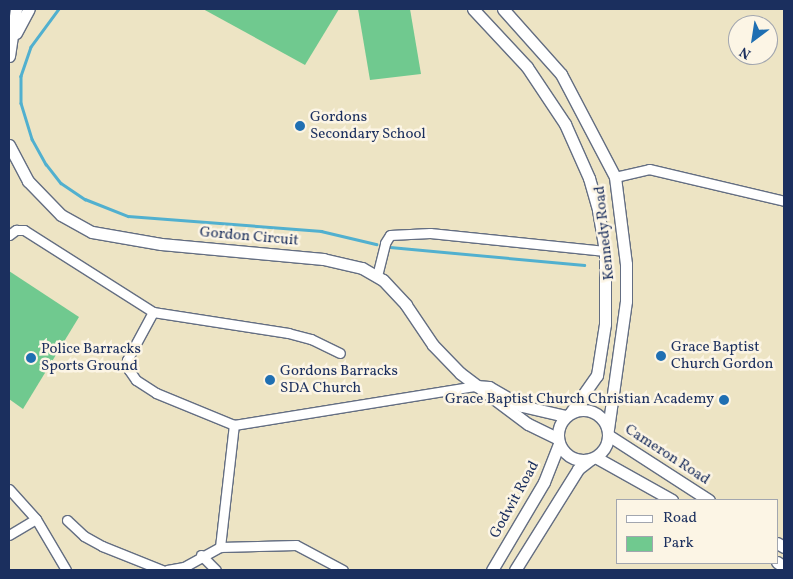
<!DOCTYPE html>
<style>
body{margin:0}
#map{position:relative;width:793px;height:579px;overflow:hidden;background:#ede4c4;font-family:Vollkorn,serif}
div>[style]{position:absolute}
.green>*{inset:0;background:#70c98f}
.stream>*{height:2.5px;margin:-1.25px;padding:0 1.25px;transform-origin:1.25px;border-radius:1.25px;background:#51b0cf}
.roads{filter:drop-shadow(1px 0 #646e82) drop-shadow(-1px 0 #646e82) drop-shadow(0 1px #646e82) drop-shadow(0 -1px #646e82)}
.minor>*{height:9px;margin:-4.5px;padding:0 4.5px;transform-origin:4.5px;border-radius:4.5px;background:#fff}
.secondary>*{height:11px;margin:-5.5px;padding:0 5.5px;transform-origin:5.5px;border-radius:5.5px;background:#fff}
.secondary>.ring{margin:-5.5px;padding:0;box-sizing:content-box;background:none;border:11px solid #fff;border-radius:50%}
.dots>*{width:14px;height:14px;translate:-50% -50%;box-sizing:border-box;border:2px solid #fcf5e5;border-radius:50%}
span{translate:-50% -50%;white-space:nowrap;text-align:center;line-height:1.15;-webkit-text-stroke:5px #fcf5e5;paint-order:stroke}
.poi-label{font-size:15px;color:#1b2f5e}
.left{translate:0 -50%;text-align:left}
.right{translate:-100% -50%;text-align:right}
.street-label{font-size:15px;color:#1b2f5e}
.frame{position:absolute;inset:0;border:10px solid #1b2f5e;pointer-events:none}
.legend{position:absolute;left:616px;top:499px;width:162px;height:65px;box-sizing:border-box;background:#fcf5e5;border:1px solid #a2a6af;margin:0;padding:6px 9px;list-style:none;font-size:15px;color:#1b2f5e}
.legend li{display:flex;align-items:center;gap:10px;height:25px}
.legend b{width:25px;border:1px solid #a2a6af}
.north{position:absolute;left:728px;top:15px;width:50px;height:50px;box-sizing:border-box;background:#fcf5e5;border:1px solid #a2a6af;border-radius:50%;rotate:211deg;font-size:14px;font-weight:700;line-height:20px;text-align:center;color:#1b2f5e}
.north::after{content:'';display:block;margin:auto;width:18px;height:22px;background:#1f6fb2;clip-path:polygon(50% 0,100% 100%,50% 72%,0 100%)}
</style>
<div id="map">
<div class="green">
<div style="clip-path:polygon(203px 9px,339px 9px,305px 65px)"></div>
<div style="clip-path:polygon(358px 9px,410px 9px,421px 74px,370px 80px)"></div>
<div style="clip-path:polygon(9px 271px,79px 317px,23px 409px,9px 399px)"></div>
</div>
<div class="stream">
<div style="left:59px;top:9px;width:47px;rotate:126.4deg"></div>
<div style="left:31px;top:47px;width:31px;rotate:109deg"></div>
<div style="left:21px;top:76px;width:27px;rotate:90deg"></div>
<div style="left:21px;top:103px;width:38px;rotate:73deg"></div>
<div style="left:32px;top:139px;width:29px;rotate:61deg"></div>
<div style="left:46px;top:164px;width:24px;rotate:52deg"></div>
<div style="left:61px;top:183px;width:29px;rotate:34deg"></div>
<div style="left:85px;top:199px;width:46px;rotate:21.6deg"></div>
<div style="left:128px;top:216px;width:194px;rotate:4.4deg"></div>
<div style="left:321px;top:231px;width:57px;rotate:13.3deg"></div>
<div style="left:390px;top:247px;width:195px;rotate:5.3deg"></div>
</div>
<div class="roads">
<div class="minor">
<div style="left:615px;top:177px;width:35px;rotate:-13deg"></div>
<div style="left:649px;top:169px;width:139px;rotate:13.3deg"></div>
<div style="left:9px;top:235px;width:9px;rotate:-36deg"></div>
<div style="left:16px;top:230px;width:8px"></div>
<div style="left:24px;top:230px;width:153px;rotate:32.4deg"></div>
<div style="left:153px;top:312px;width:137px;rotate:8.8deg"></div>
<div style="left:288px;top:333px;width:24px;rotate:15deg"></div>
<div style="left:311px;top:339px;width:32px;rotate:26deg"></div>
<div style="left:377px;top:276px;width:34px;rotate:-76deg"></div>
<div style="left:385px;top:243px;width:9px;rotate:-58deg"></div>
<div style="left:390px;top:235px;width:40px;rotate:-2.9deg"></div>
<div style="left:430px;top:233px;width:176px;rotate:5.9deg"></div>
<div style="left:153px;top:312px;width:55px;rotate:118.4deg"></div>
<div style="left:127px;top:360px;width:10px;rotate:79deg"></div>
<div style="left:129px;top:370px;width:12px;rotate:55deg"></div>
<div style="left:136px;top:380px;width:24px;rotate:33deg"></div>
<div style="left:156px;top:393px;width:84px;rotate:22.3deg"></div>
<div style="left:234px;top:425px;width:245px;rotate:-9.2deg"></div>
<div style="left:9px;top:489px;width:40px;rotate:48deg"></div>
<div style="left:36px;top:519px;width:59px;rotate:59.5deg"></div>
<div style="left:67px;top:520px;width:23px;rotate:43deg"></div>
<div style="left:84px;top:536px;width:21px;rotate:29deg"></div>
<div style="left:102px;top:546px;width:65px;rotate:21.8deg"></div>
<div style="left:9px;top:535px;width:31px;rotate:-31deg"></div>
<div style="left:220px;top:547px;width:76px;rotate:-1.5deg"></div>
<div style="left:296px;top:545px;width:53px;rotate:28deg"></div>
<div style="left:201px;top:555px;width:21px;rotate:45deg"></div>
<div style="left:167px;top:570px;width:17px;rotate:-10deg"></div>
<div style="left:184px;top:567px;width:41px;rotate:-29.1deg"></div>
<div style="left:220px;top:547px;width:123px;rotate:-83.5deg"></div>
</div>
<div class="secondary">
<div style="left:473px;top:9px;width:79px;rotate:47deg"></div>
<div style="left:527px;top:67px;width:69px;rotate:56.3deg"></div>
<div style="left:565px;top:124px;width:59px;rotate:66deg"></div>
<div style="left:589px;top:178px;width:33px;rotate:74deg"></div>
<div style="left:598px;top:210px;width:42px;rotate:80.3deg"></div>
<div style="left:605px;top:251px;width:73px;rotate:90deg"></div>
<div style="left:605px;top:324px;width:52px;rotate:98.9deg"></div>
<div style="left:597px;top:375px;width:45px;rotate:125.1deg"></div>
<div style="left:503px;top:9px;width:87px;rotate:48.3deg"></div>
<div style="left:561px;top:74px;width:116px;rotate:62.3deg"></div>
<div style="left:615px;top:177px;width:88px;rotate:82.8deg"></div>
<div style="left:626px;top:264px;width:37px;rotate:90deg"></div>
<div style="left:626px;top:301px;width:129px;rotate:98deg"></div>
<div style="left:16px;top:33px;width:27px;rotate:-62deg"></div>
<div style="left:9px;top:56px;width:48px;rotate:-81.5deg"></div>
<div style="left:9px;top:145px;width:41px;rotate:62.2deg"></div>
<div style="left:28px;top:181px;width:47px;rotate:45.9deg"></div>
<div style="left:61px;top:215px;width:35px;rotate:29deg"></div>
<div style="left:92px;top:232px;width:70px;rotate:9.9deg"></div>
<div style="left:161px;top:244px;width:163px;rotate:5.3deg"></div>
<div style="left:323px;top:259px;width:40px;rotate:13deg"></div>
<div style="left:362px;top:268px;width:24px;rotate:30deg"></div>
<div style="left:383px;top:280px;width:34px;rotate:47deg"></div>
<div style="left:406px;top:305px;width:48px;rotate:56deg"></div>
<div style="left:433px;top:345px;width:39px;rotate:46deg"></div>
<div style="left:460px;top:373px;width:85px;rotate:36.9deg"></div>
<div style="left:528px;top:424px;width:32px;rotate:26deg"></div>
<div style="left:476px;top:386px;width:13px;rotate:4deg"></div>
<div style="left:489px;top:387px;width:38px;rotate:30deg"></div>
<div style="left:522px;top:406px;width:44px;rotate:13.1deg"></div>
<div class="ring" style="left:558px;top:410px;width:39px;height:39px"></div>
<div style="left:608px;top:435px;width:120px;rotate:32.8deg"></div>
<div style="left:597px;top:458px;width:86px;rotate:29.2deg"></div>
<div style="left:777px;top:543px;width:8px;rotate:30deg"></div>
<div style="left:777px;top:562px;width:9px;rotate:36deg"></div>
<div style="left:492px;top:570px;width:102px;rotate:-59.4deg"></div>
<div style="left:544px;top:482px;width:41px;rotate:-68.5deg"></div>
<div style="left:515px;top:570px;width:119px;rotate:-58deg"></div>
<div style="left:578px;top:469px;width:16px;rotate:-38deg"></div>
</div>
</div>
<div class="dots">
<div style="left:300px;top:126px;background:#1f6fb2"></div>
<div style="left:661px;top:356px;background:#1f6fb2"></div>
<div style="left:31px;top:358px;background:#1f6fb2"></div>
<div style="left:270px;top:380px;background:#1f6fb2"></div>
<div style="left:724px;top:400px;background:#1f6fb2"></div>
</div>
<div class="poi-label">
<span class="left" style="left:310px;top:126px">Gordons<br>Secondary School</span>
<span class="left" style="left:671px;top:356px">Grace Baptist<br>Church Gordon</span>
<span class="left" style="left:41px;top:358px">Police Barracks<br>Sports Ground</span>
<span class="left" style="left:280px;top:380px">Gordons Barracks<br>SDA Church</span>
<span class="right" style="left:714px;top:400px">Grace Baptist Church Christian Academy</span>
</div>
<div class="street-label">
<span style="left:605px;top:233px;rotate:-96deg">Kennedy Road</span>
<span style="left:249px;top:237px;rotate:5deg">Gordon Circuit</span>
<span style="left:667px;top:455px;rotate:33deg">Cameron Road</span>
<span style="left:515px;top:500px;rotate:-61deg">Godwit Road</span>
</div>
<div class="frame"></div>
<ul class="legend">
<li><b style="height:6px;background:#fff"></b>Road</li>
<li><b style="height:14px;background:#70c98f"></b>Park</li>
</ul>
<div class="north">N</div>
</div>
